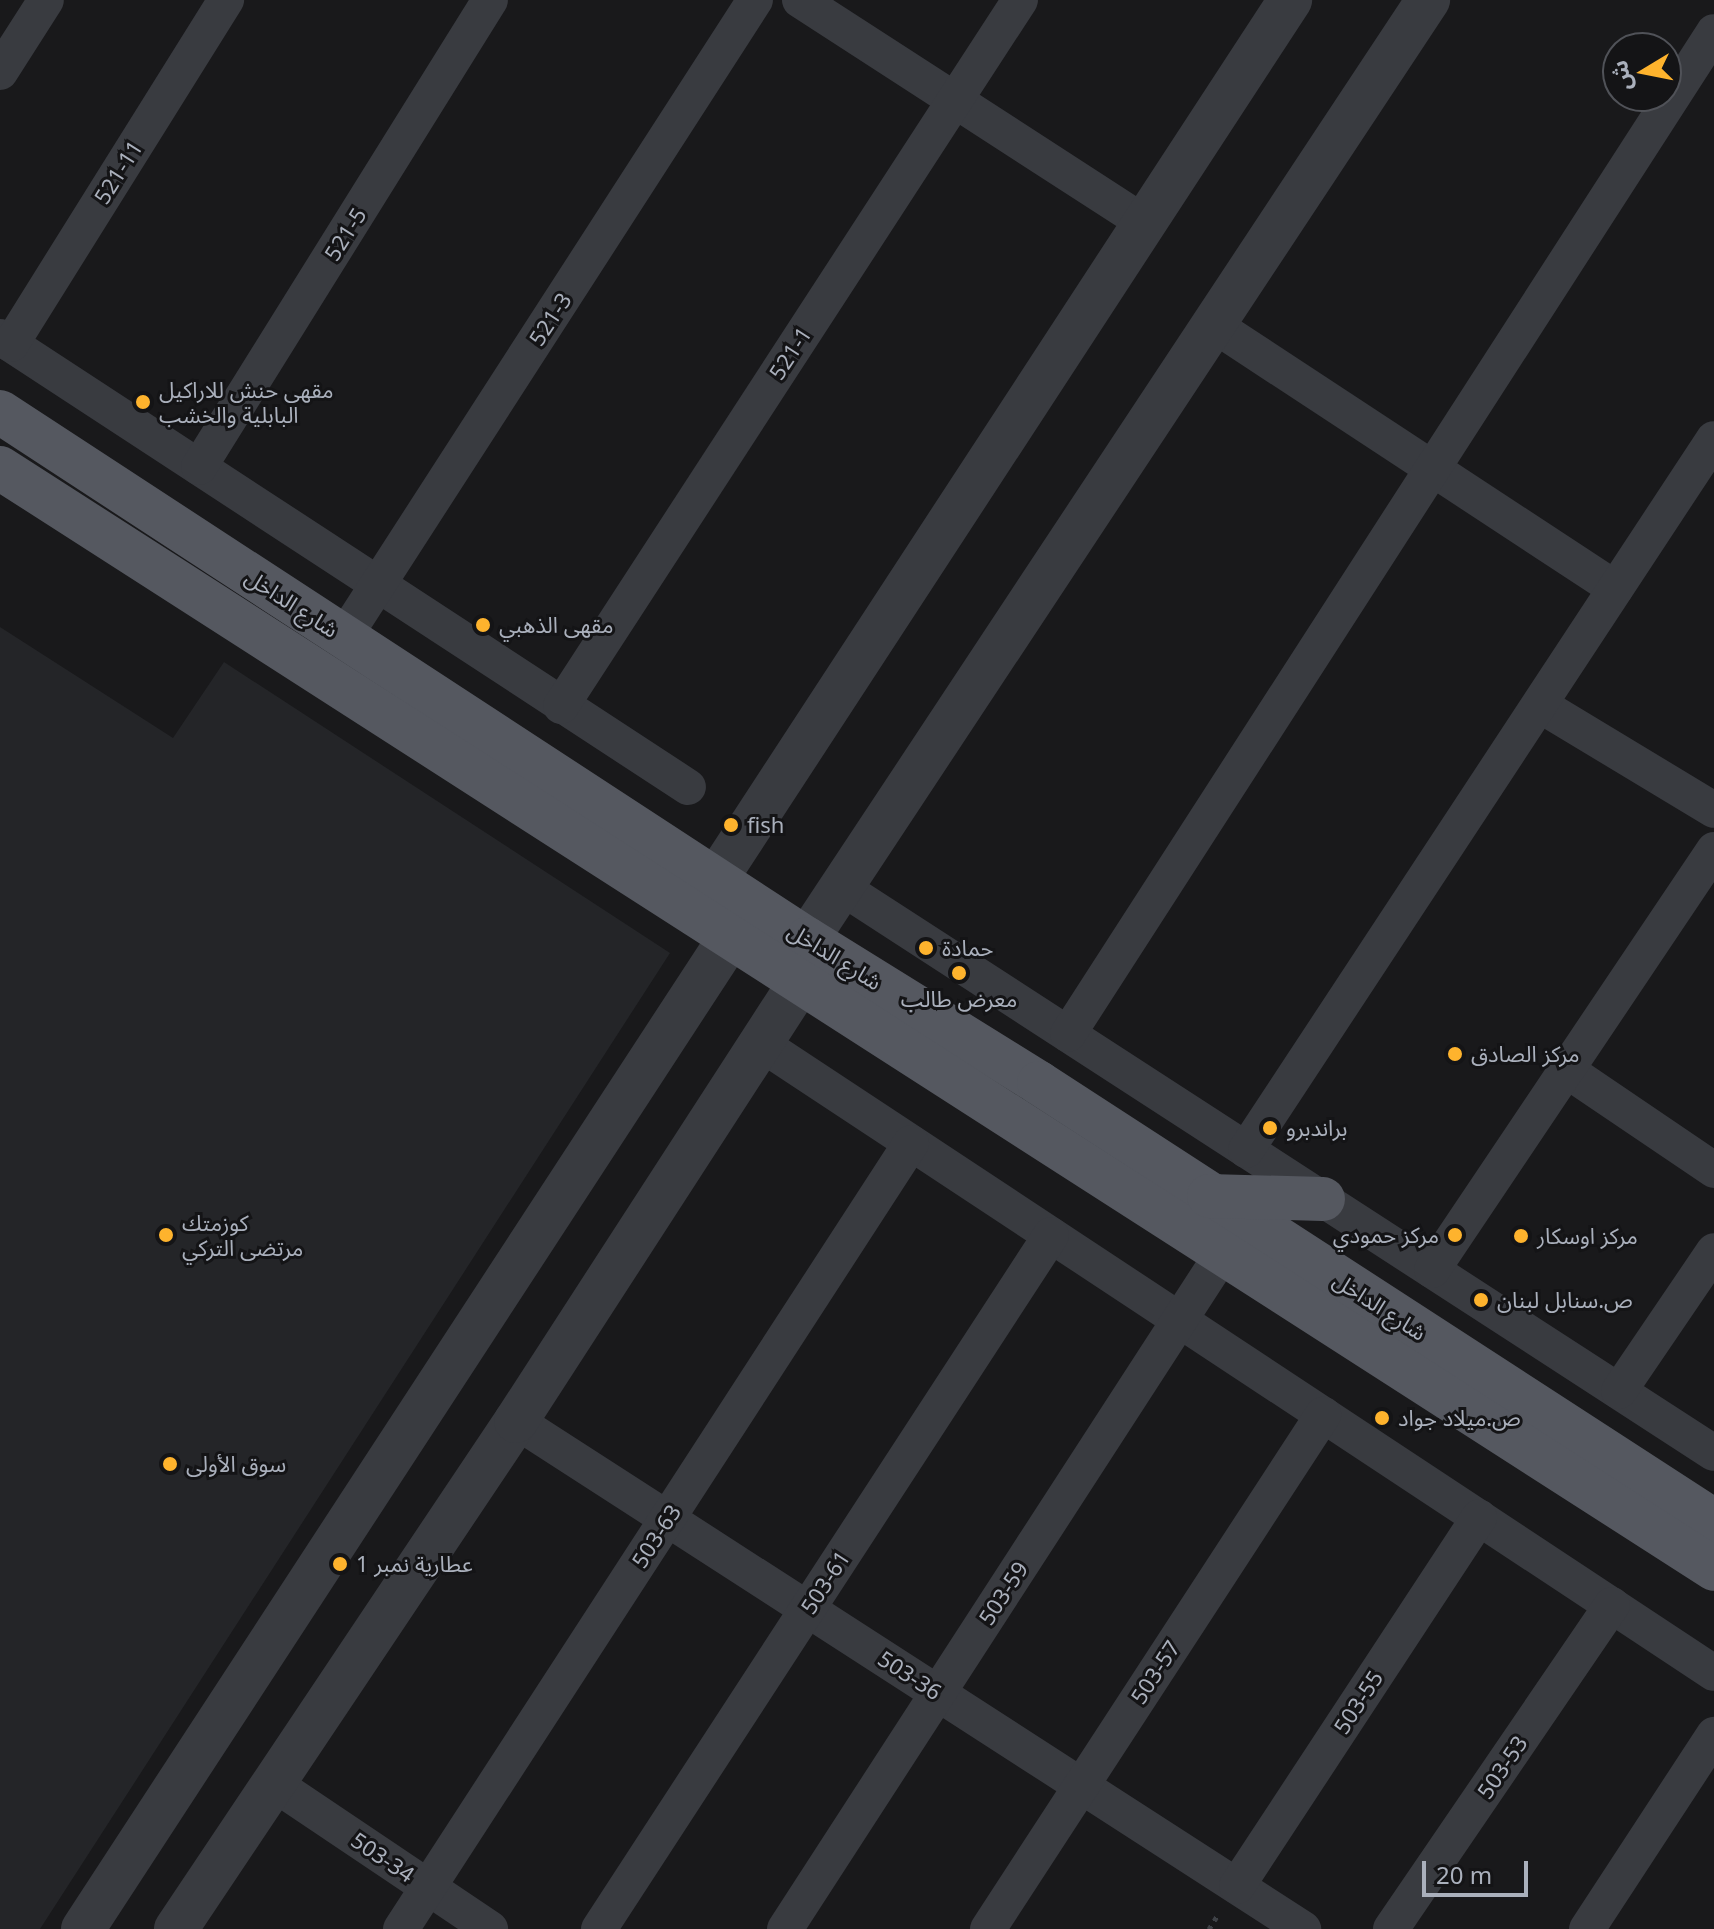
<!DOCTYPE html>
<meta charset="utf-8">
<style>
body{margin:0}
#map{position:relative;width:1714px;height:1929px;overflow:hidden;background:#19191b;font-family:"Noto Sans","Noto Sans Arabic",sans-serif}
div>[style]{position:absolute}
.built>*{inset:0;background:#242528}
.path>*{height:5px;margin-top:-2.5px;transform-origin:0;background:repeating-linear-gradient(90deg,#3f4247 0 4px,transparent 0 10px)}
.minor>*{height:36px;margin:-18px;padding:0 18px;transform-origin:18px;border-radius:18px;background:#393b40}
.tertiary>*{height:44px;margin:-22px;padding:0 22px;transform-origin:22px;border-radius:22px;background:#393b40}
.primary>*{height:44px;margin:-22px;padding:0 22px;transform-origin:22px;border-radius:22px;background:#555860}
.dots>*{width:22px;height:22px;translate:-50% -50%;box-sizing:border-box;border:4px solid #141416;border-radius:50%}
span{translate:-50% -50%;white-space:nowrap;text-align:center;line-height:1.15;-webkit-text-stroke:6px #141416;paint-order:stroke}
.street-label{font-size:22px;color:#aab0bc}
.poi-label{font-size:22px;color:#aab0bc}
.left{translate:0 -50%;text-align:left}
.right{translate:-100% -50%;text-align:right}
.north{position:absolute;left:1602px;top:32px;width:80px;height:80px;box-sizing:border-box;background:#141416;border:2px solid #505258;border-radius:50%;rotate:260deg;font-size:22px;font-weight:700;line-height:32px;text-align:center;color:#aab0bc}
.north::after{content:'';display:block;margin:auto;width:28px;height:36px;background:#feb32d;clip-path:polygon(50% 0,100% 100%,50% 72%,0 100%)}
.scale{position:absolute;left:1422px;top:1861px;width:106px;height:36px;box-sizing:border-box;border:4px solid #aab0bc;border-top:0;padding-left:10px;font-size:24px;line-height:28px;white-space:nowrap;color:#aab0bc;-webkit-text-stroke:6px #141416;paint-order:stroke}
</style>
<div id="map">
<div class="built">
<div style="clip-path:polygon(0 627px,173px 738px,224px 662px,670px 953px,40px 1929px,0 1929px)"></div>
</div>
<div class="path">
<div style="left:1209px;top:1929px;width:15px;rotate:-58deg"></div>
</div>
<div class="minor">
<div style="left:800px;top:0;width:411px;rotate:32.9deg"></div>
<div style="left:0;top:72px;width:85px;rotate:-57.4deg"></div>
<div style="left:1214px;top:325px;width:480px;rotate:33.3deg"></div>
<div style="left:0;top:337px;width:822px;rotate:33.19deg"></div>
<div style="left:11px;top:344px;width:406px;rotate:-58deg"></div>
<div style="left:199px;top:467px;width:550px;rotate:-58.07deg"></div>
<div style="left:344px;top:637px;width:758px;rotate:-57.17deg"></div>
<div style="left:1540px;top:705px;width:203px;rotate:31.1deg"></div>
<div style="left:561px;top:706px;width:842px;rotate:-56.97deg"></div>
<div style="left:841px;top:887px;width:1040px;rotate:32.96deg"></div>
<div style="left:1068px;top:1034px;width:1192px;rotate:-57.19deg"></div>
<div style="left:760px;top:1043px;width:1143px;rotate:33.44deg"></div>
<div style="left:1565px;top:1069px;width:180px;rotate:34.1deg"></div>
<div style="left:1246px;top:1150px;width:851px;rotate:-56.65deg"></div>
<div style="left:1432px;top:1270px;width:506px;rotate:-56.12deg"></div>
<div style="left:1619px;top:1391px;width:169px;rotate:-55.8deg"></div>
<div style="left:516px;top:1421px;width:937px;rotate:32.84deg"></div>
<div style="left:276px;top:1785px;width:258px;rotate:33.9deg"></div>
<div style="left:1237px;top:1886px;width:441px;rotate:-56.7deg"></div>
<div style="left:401px;top:1929px;width:937px;rotate:-57.02deg"></div>
<div style="left:599px;top:1929px;width:828px;rotate:-56.92deg"></div>
<div style="left:785px;top:1929px;width:802px;rotate:-57.06deg"></div>
<div style="left:988px;top:1929px;width:614px;rotate:-56.91deg"></div>
<div style="left:1391px;top:1929px;width:392px;rotate:-55.7deg"></div>
<div style="left:1587px;top:1929px;width:232px;rotate:-56.8deg"></div>
</div>
<div class="tertiary">
<div style="left:716px;top:879px;width:1050px;rotate:-56.85deg"></div>
<div style="left:807px;top:939px;width:1126px;rotate:-56.52deg"></div>
<div style="left:83px;top:1929px;width:1182px;rotate:-56.87deg"></div>
<div style="left:176px;top:1929px;width:611px;rotate:-56.21deg"></div>
<div style="left:516px;top:1421px;width:521px;rotate:-57.07deg"></div>
</div>
<div class="primary">
<div style="left:0;top:412px;width:964px;rotate:33.15deg"></div>
<div style="left:807px;top:939px;width:273px;rotate:31.8deg"></div>
<div style="left:1039px;top:1083px;width:805px;rotate:32.98deg"></div>
<div style="left:0;top:468px;width:2037px;rotate:32.71deg"></div>
<div style="left:1209px;top:1196px;width:114px;rotate:1.5deg"></div>
</div>
<div class="dots">
<div style="left:143px;top:402px;background:#feb32d"></div>
<div style="left:483px;top:625px;background:#feb32d"></div>
<div style="left:731px;top:825px;background:#feb32d"></div>
<div style="left:926px;top:948px;background:#feb32d"></div>
<div style="left:959px;top:973px;background:#feb32d"></div>
<div style="left:1455px;top:1054px;background:#feb32d"></div>
<div style="left:1270px;top:1128px;background:#feb32d"></div>
<div style="left:166px;top:1235px;background:#feb32d"></div>
<div style="left:1455px;top:1235px;background:#feb32d"></div>
<div style="left:1521px;top:1236px;background:#feb32d"></div>
<div style="left:1481px;top:1300px;background:#feb32d"></div>
<div style="left:1382px;top:1418px;background:#feb32d"></div>
<div style="left:170px;top:1464px;background:#feb32d"></div>
<div style="left:340px;top:1564px;background:#feb32d"></div>
</div>
<div class="street-label">
<span style="left:118px;top:172px;rotate:-58deg">521-11</span>
<span style="left:345px;top:234px;rotate:-58deg">521-5</span>
<span style="left:550px;top:319px;rotate:-57deg">521-3</span>
<span style="left:790px;top:353px;rotate:-57deg">521-1</span>
<span style="left:292px;top:603px;rotate:33deg">شارع الداخل</span>
<span style="left:835px;top:956px;rotate:32deg">شارع الداخل</span>
<span style="left:1380px;top:1306px;rotate:33deg">شارع الداخل</span>
<span style="left:656px;top:1536px;rotate:-57deg">503-63</span>
<span style="left:825px;top:1582px;rotate:-57deg">503-61</span>
<span style="left:1003px;top:1593px;rotate:-57deg">503-59</span>
<span style="left:1155px;top:1672px;rotate:-57deg">503-57</span>
<span style="left:910px;top:1675px;rotate:33deg">503-36</span>
<span style="left:1358px;top:1702px;rotate:-57deg">503-55</span>
<span style="left:1502px;top:1767px;rotate:-56deg">503-53</span>
<span style="left:383px;top:1857px;rotate:34deg">503-34</span>
</div>
<div class="poi-label">
<span class="left" style="left:159px;top:402px">مقهى حنش للاراكيل<br>البابلية والخشب</span>
<span class="left" style="left:499px;top:625px">مقهى الذهبي</span>
<span class="left" style="left:747px;top:825px">fish</span>
<span class="left" style="left:942px;top:948px">حمادة</span>
<span style="left:959px;top:999px">معرض طالب</span>
<span class="left" style="left:1471px;top:1054px">مركز الصادق</span>
<span class="left" style="left:1286px;top:1128px">براندبرو</span>
<span class="left" style="left:182px;top:1235px">كوزمتك<br>مرتضى التركي</span>
<span class="right" style="left:1439px;top:1235px">مركز حمودي</span>
<span class="left" style="left:1537px;top:1236px">مركز اوسكار</span>
<span class="left" style="left:1497px;top:1300px">ص.سنابل لبنان</span>
<span class="left" style="left:1398px;top:1418px">ص.ميلاد جواد</span>
<span class="left" style="left:186px;top:1464px">سوق الأولى</span>
<span class="left" style="left:356px;top:1564px">عطارية نمبر 1</span>
</div>
<div class="north">ش</div>
<div class="scale">20 m</div>
</div>
